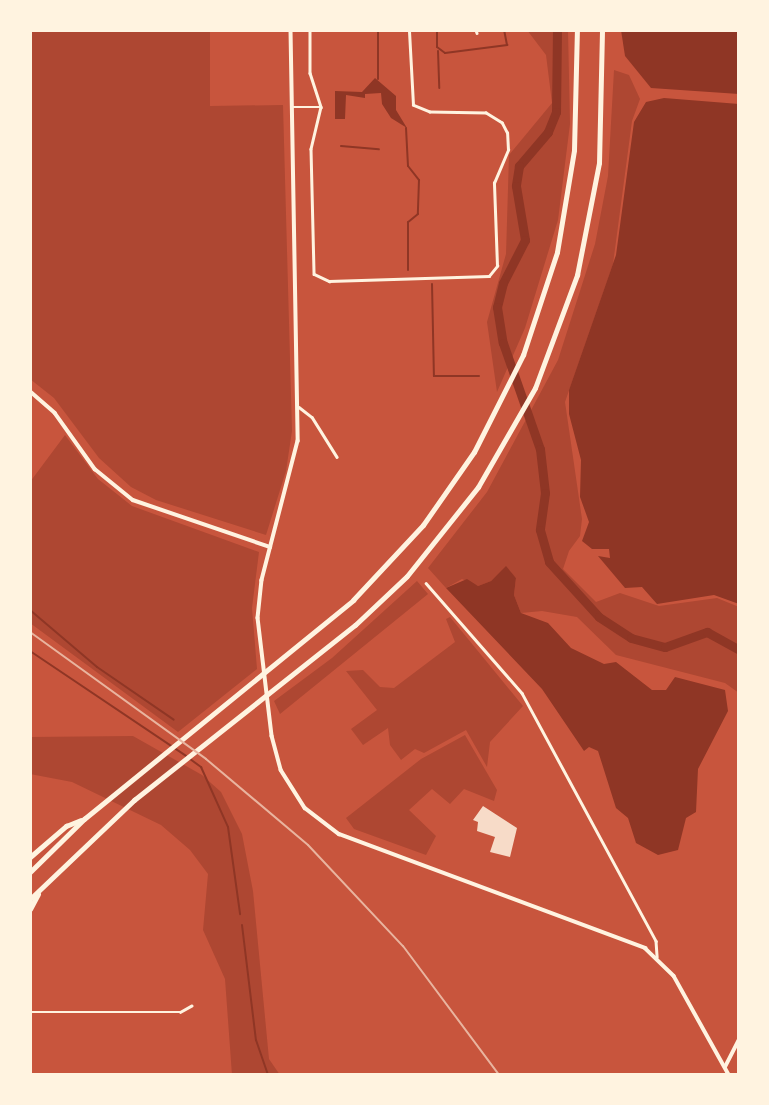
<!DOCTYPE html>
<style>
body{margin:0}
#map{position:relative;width:769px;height:1105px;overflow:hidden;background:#c8553d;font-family:Rubik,sans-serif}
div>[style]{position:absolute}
.green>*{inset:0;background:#ae4732}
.water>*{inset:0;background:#8f3625}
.stream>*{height:2px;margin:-1px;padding:0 1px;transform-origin:1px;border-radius:1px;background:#8f3625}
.river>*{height:9px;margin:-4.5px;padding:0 4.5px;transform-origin:4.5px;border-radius:4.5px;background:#8f3625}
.building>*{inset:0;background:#f7dbc8}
.minor>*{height:2.5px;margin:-1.25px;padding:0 1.25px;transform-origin:1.25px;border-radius:1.25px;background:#fff3e0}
.tertiary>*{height:3.5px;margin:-1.75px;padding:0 1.75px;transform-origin:1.75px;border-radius:1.75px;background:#fff3e0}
.secondary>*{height:3.5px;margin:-1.75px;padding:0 1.75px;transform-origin:1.75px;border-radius:1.75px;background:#fff3e0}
.motorway>*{height:5px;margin:-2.5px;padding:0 2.5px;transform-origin:2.5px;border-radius:2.5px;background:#fff3e0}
.rail>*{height:2px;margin:-1px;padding:0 1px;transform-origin:1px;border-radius:1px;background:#e9b49f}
span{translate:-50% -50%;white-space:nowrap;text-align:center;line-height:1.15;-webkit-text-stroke:6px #fff3e0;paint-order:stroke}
.frame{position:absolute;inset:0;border:32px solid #fff3e0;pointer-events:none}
</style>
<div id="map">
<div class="green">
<div style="clip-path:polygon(30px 30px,210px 30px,210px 106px,283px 105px,292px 431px,286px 471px,266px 535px,156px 500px,131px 487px,99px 458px,54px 398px,30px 379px)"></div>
<div style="clip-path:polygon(527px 30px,568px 30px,570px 124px,558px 220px,525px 328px,497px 392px,487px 322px,506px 254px,509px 155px,552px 103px,546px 55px)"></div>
<div style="clip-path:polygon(614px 70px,629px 75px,640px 99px,632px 121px,613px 264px,565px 402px,582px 519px,580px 536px,569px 551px,563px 569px,596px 602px,620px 593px,659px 606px,717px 598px,739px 607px,739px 693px,725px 683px,616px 655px,577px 617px,542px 611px,521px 613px,514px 595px,516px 578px,506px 567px,491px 581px,478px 586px,462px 579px,446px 588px,428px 568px,487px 492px,558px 360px,595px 244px,608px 176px)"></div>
<div style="clip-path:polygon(65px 435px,98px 479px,132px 506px,259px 552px,252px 608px,257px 669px,178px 732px,30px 623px,30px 482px)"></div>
<div style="clip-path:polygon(417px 581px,428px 594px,280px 714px,274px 701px,332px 658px)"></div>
<div style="clip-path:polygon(450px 617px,523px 706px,490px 742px,487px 767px,466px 730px,424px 753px,415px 749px,401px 760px,390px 745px,388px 728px,363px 745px,351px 729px,377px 710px,346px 671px,363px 670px,380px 687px,394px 688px,455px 642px,446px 619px)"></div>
<div style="clip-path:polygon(465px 735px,497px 790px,494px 801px,464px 789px,450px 804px,432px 789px,409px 810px,436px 836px,426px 855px,354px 829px,346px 818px,421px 759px)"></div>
<div style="clip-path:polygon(133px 736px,202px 775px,221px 792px,242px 834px,253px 891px,269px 1059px,280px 1075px,232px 1075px,225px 979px,203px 930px,208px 874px,190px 850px,161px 825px,72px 782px,30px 774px,30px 737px)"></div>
</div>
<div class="water">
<div style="clip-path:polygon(621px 30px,739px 30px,739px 94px,651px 88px,625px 56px)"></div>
<div style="clip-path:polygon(375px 78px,396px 96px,396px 110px,407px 128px,391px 118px,382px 104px,381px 93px,365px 94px,365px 98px,346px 95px,345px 119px,335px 119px,335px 91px,362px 92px)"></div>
<div style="clip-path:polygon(664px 98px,739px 104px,739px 604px,714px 595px,657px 604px,642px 587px,625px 588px,598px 556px,610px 558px,609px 549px,592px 549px,582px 541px,589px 522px,580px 497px,581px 460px,569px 414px,569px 390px,616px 255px,634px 122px,646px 102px)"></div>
<div style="clip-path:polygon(506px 566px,516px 578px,514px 595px,521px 613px,548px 623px,571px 648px,604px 664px,616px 662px,652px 690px,666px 690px,675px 677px,725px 690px,728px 711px,698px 769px,696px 812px,686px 818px,678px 850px,658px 855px,636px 843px,628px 818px,616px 808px,598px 751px,589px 747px,584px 751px,542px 689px,446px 588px,467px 579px,478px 586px,491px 581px)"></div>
</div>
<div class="stream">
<div style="left:378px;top:30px;width:49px;rotate:90deg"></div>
<div style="left:437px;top:30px;width:17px;rotate:90deg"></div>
<div style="left:437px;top:47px;width:10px;rotate:37deg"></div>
<div style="left:445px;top:53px;width:63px;rotate:-7.4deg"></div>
<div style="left:507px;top:45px;width:15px;rotate:-101deg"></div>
<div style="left:438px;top:51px;width:37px;rotate:88deg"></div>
<div style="left:406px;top:128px;width:38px;rotate:87deg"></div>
<div style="left:408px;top:166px;width:18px;rotate:52deg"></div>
<div style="left:419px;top:180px;width:34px;rotate:92deg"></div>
<div style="left:418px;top:214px;width:13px;rotate:141deg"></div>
<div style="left:408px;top:222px;width:48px;rotate:90deg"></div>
<div style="left:341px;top:146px;width:38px;rotate:5deg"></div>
<div style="left:432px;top:284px;width:92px;rotate:88.8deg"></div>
<div style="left:434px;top:376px;width:45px"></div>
<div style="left:30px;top:610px;width:88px;rotate:40.4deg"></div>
<div style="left:97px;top:667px;width:93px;rotate:34.5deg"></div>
<div style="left:30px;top:651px;width:188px;rotate:33.9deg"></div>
<div style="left:190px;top:759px;width:14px;rotate:36deg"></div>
<div style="left:201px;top:767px;width:66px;rotate:65.8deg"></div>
<div style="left:228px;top:827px;width:88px;rotate:82.1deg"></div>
<div style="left:242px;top:925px;width:116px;rotate:83.1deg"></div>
<div style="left:256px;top:1040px;width:37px;rotate:71deg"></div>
</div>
<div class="river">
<div style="left:557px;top:30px;width:82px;rotate:90.7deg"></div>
<div style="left:556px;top:112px;width:22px;rotate:112deg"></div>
<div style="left:548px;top:132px;width:45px;rotate:130.5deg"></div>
<div style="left:519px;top:166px;width:20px;rotate:99deg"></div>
<div style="left:516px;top:186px;width:55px;rotate:80.5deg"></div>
<div style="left:525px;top:240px;width:48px;rotate:117.1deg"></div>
<div style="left:503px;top:283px;width:25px;rotate:104deg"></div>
<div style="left:497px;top:307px;width:36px;rotate:81deg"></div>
<div style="left:503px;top:343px;width:112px;rotate:70.8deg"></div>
<div style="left:540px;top:449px;width:44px;rotate:83.5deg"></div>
<div style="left:545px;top:493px;width:37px;rotate:98deg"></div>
<div style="left:540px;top:530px;width:33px;rotate:74deg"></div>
<div style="left:549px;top:562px;width:74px;rotate:47.7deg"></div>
<div style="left:599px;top:617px;width:38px;rotate:33deg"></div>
<div style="left:631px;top:638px;width:35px;rotate:15deg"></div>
<div style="left:665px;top:647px;width:45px;rotate:-19.7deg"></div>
<div style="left:707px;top:632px;width:37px;rotate:29deg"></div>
</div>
<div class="building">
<div style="clip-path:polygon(483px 806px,517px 828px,510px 857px,490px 852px,495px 837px,477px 831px,478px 822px,473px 820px)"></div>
</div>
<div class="minor">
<div style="left:310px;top:30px;width:43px;rotate:90deg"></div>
<div style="left:310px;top:73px;width:36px;rotate:72deg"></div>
<div style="left:321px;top:107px;width:43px;rotate:103.4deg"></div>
<div style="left:311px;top:149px;width:125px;rotate:88.6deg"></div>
<div style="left:314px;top:274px;width:17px;rotate:25deg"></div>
<div style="left:329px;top:281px;width:160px;rotate:-1.8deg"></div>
<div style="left:489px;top:276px;width:13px;rotate:-51deg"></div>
<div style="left:497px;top:266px;width:83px;rotate:-92.1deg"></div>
<div style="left:494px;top:183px;width:36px;rotate:-67deg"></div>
<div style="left:508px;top:150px;width:17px;rotate:-93deg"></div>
<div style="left:507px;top:133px;width:11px;rotate:-117deg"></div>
<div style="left:502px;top:123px;width:19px;rotate:-148deg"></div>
<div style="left:486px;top:113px;width:56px;rotate:-179deg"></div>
<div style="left:430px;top:112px;width:18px;rotate:-158deg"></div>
<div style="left:413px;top:105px;width:75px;rotate:-93.1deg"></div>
<div style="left:476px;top:30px;width:3px;rotate:72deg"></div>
<div style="left:292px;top:107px;width:29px"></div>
<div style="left:299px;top:407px;width:16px;rotate:38deg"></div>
<div style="left:312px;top:417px;width:47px;rotate:58deg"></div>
<div style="left:426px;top:583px;width:146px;rotate:48.9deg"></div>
<div style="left:522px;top:693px;width:282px;rotate:61.6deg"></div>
<div style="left:656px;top:941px;width:16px;rotate:86deg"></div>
<div style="left:30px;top:1012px;width:150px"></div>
<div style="left:180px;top:1012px;width:13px;rotate:-29deg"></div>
</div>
<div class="tertiary">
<div style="left:30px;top:391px;width:33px;rotate:41deg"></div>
<div style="left:55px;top:413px;width:69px;rotate:54.5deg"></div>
<div style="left:95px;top:469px;width:49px;rotate:39.2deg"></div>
<div style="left:133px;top:500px;width:145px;rotate:18.9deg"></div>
</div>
<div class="secondary">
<div style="left:291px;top:30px;width:411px;rotate:89deg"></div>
<div style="left:298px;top:441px;width:144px;rotate:104.5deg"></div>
<div style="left:262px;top:580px;width:38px;rotate:96deg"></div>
<div style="left:258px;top:618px;width:119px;rotate:83.2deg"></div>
<div style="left:272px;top:736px;width:35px;rotate:75deg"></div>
<div style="left:281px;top:770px;width:45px;rotate:57.7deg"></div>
<div style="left:305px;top:808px;width:43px;rotate:37.4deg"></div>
<div style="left:339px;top:834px;width:327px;rotate:20.4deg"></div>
<div style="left:645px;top:948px;width:40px;rotate:44deg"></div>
<div style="left:674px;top:976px;width:113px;rotate:60.9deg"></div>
<div style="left:725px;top:1067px;width:31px;rotate:-63deg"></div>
</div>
<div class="motorway">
<div style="left:30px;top:857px;width:48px;rotate:-40.7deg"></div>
<div style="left:66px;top:826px;width:16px;rotate:-22deg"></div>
<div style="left:30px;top:872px;width:76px;rotate:-44.5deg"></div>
<div style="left:84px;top:819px;width:347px;rotate:-39.1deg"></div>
<div style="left:353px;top:600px;width:103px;rotate:-47deg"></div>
<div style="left:423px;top:525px;width:89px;rotate:-55.1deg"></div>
<div style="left:474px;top:452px;width:109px;rotate:-63.2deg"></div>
<div style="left:523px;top:355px;width:108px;rotate:-71.7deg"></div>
<div style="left:557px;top:252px;width:103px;rotate:-80.5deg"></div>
<div style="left:574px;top:150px;width:120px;rotate:-88.6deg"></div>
<div style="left:30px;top:899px;width:144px;rotate:-43.6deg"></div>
<div style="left:134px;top:800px;width:282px;rotate:-38.4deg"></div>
<div style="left:355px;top:625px;width:71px;rotate:-43.3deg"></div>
<div style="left:407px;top:576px;width:114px;rotate:-51.4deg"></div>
<div style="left:478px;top:487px;width:114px;rotate:-60.1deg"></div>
<div style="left:535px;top:388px;width:121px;rotate:-69.6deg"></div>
<div style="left:577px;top:275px;width:114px;rotate:-78.9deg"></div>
<div style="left:599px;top:163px;width:133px;rotate:-88.7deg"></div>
<div style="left:30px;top:909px;width:17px;rotate:-62deg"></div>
</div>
<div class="rail">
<div style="left:30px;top:632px;width:217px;rotate:35.8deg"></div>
<div style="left:206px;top:759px;width:133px;rotate:40.1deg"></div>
<div style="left:308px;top:845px;width:139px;rotate:46.8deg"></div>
<div style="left:403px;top:946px;width:161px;rotate:53.3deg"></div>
</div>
<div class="frame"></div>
</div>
